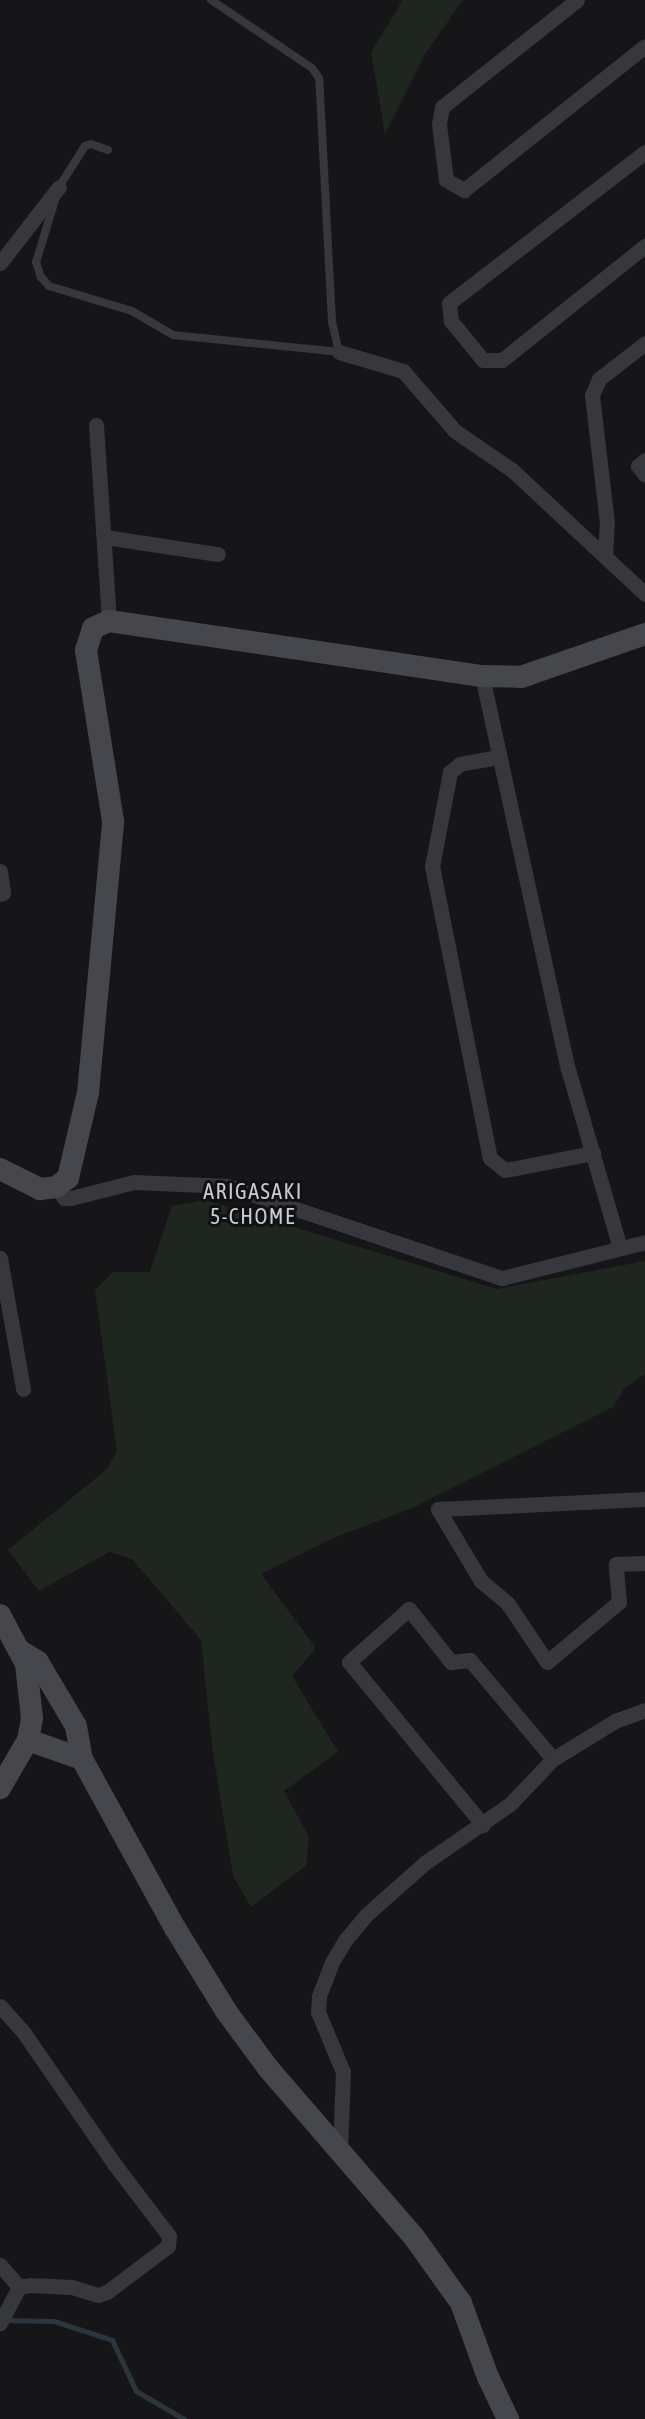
<!DOCTYPE html>
<style>
body{margin:0}
#map{position:relative;width:645px;height:2419px;overflow:hidden;background:#161618;font-family:"Asap Condensed",sans-serif}
div>[style]{position:absolute}
.green>*{inset:0;background:#1e261f}
.stream>*{height:5px;margin:-2.5px;padding:0 2.5px;transform-origin:2.5px;border-radius:2.5px;background:#2c353c}
.lane>*{height:8px;margin:-4px;padding:0 4px;transform-origin:4px;border-radius:4px;background:#37383d}
.street>*{height:15px;margin:-7.5px;padding:0 7.5px;transform-origin:7.5px;border-radius:7.5px;background:#37383d}
.secondary>*{height:22px;margin:-11px;padding:0 11px;transform-origin:11px;border-radius:11px;background:#45474d}
span{translate:-50% -50%;white-space:nowrap;text-align:center;line-height:1.15;-webkit-text-stroke:6px #111113;paint-order:stroke}
.neighbourhood-label{font-size:22px;color:#c9ccd4;letter-spacing:1.5px}
</style>
<div id="map">
<div class="green">
<div style="clip-path:polygon(403px 0,463px 0,425px 54px,385px 134px,371px 52px)"></div>
<div style="clip-path:polygon(205px 1200px,497px 1289px,645px 1261px,645px 1374px,624px 1389px,613px 1407px,412px 1508px,333px 1538px,261px 1574px,316px 1648px,292px 1676px,338px 1752px,284px 1791px,309px 1837px,306px 1866px,251px 1907px,233px 1876px,212px 1746px,201px 1640px,132px 1559px,109px 1552px,39px 1591px,8px 1550px,107px 1469px,117px 1451px,95px 1290px,113px 1272px,150px 1272px,172px 1206px)"></div>
</div>
<div class="stream">
<div style="left:3px;top:2320px;width:51px;rotate:1.1deg"></div>
<div style="left:54px;top:2321px;width:61px;rotate:18.1deg"></div>
<div style="left:112px;top:2340px;width:56px;rotate:64.8deg"></div>
<div style="left:136px;top:2391px;width:56px;rotate:30.3deg"></div>
</div>
<div class="lane">
<div style="left:108px;top:150px;width:18px;rotate:-161deg"></div>
<div style="left:91px;top:144px;width:6px;rotate:162deg"></div>
<div style="left:85px;top:146px;width:49px;rotate:122.4deg"></div>
<div style="left:59px;top:187px;width:78px;rotate:107deg"></div>
<div style="left:36px;top:262px;width:16px;rotate:72deg"></div>
<div style="left:41px;top:277px;width:12px;rotate:48deg"></div>
<div style="left:49px;top:286px;width:87px;rotate:16.8deg"></div>
<div style="left:132px;top:311px;width:48px;rotate:30.3deg"></div>
<div style="left:173px;top:335px;width:167px;rotate:5.8deg"></div>
<div style="left:339px;top:352px;width:31px;rotate:-103deg"></div>
<div style="left:332px;top:322px;width:244px;rotate:-93deg"></div>
<div style="left:319px;top:78px;width:12px;rotate:-125deg"></div>
<div style="left:312px;top:68px;width:122px;rotate:-146deg"></div>
</div>
<div class="street">
<div style="left:577px;top:0;width:172px;rotate:141.6deg"></div>
<div style="left:442px;top:107px;width:17px;rotate:100deg"></div>
<div style="left:439px;top:124px;width:56px;rotate:82.9deg"></div>
<div style="left:446px;top:180px;width:21px;rotate:29deg"></div>
<div style="left:464px;top:190px;width:231px;rotate:-38.5deg"></div>
<div style="left:645px;top:152px;width:247px;rotate:142.4deg"></div>
<div style="left:449px;top:303px;width:18px;rotate:84deg"></div>
<div style="left:451px;top:321px;width:50px;rotate:50.6deg"></div>
<div style="left:483px;top:360px;width:19px"></div>
<div style="left:502px;top:360px;width:183px;rotate:-38.6deg"></div>
<div style="left:0;top:263px;width:96px;rotate:-52.2deg"></div>
<div style="left:339px;top:352px;width:67px;rotate:16.5deg"></div>
<div style="left:403px;top:371px;width:79px;rotate:49.1deg"></div>
<div style="left:455px;top:431px;width:69px;rotate:34.4deg"></div>
<div style="left:512px;top:470px;width:182px;rotate:43deg"></div>
<div style="left:96px;top:425px;width:196px;rotate:86.2deg"></div>
<div style="left:645px;top:460px;width:9px;rotate:139deg"></div>
<div style="left:638px;top:466px;width:11px;rotate:52deg"></div>
<div style="left:105px;top:537px;width:114px;rotate:8.6deg"></div>
<div style="left:605px;top:556px;width:33px;rotate:-87deg"></div>
<div style="left:607px;top:523px;width:129px;rotate:-96.7deg"></div>
<div style="left:592px;top:395px;width:17px;rotate:-66deg"></div>
<div style="left:599px;top:379px;width:58px;rotate:-38deg"></div>
<div style="left:482px;top:676px;width:402px;rotate:77.7deg"></div>
<div style="left:568px;top:1069px;width:186px;rotate:73.8deg"></div>
<div style="left:498px;top:757px;width:39px;rotate:170deg"></div>
<div style="left:460px;top:764px;width:13px;rotate:141deg"></div>
<div style="left:450px;top:772px;width:96px;rotate:100.8deg"></div>
<div style="left:432px;top:866px;width:298px;rotate:78.8deg"></div>
<div style="left:490px;top:1158px;width:19px;rotate:39deg"></div>
<div style="left:505px;top:1170px;width:90px;rotate:-10.9deg"></div>
<div style="left:0;top:871px;width:22px;rotate:82deg"></div>
<div style="left:3px;top:893px;width:3px;rotate:162deg"></div>
<div style="left:56px;top:1187px;width:14px;rotate:54deg"></div>
<div style="left:64px;top:1198px;width:7px"></div>
<div style="left:71px;top:1198px;width:65px;rotate:-14.3deg"></div>
<div style="left:134px;top:1182px;width:94px;rotate:2.4deg"></div>
<div style="left:228px;top:1186px;width:289px;rotate:18.6deg"></div>
<div style="left:502px;top:1278px;width:147px;rotate:-14.1deg"></div>
<div style="left:0;top:1258px;width:133px;rotate:80deg"></div>
<div style="left:645px;top:1499px;width:207px;rotate:177.2deg"></div>
<div style="left:438px;top:1509px;width:84px;rotate:59.2deg"></div>
<div style="left:481px;top:1581px;width:35px;rotate:40deg"></div>
<div style="left:508px;top:1604px;width:70px;rotate:56.1deg"></div>
<div style="left:547px;top:1662px;width:94px;rotate:-39.8deg"></div>
<div style="left:619px;top:1602px;width:38px;rotate:-95deg"></div>
<div style="left:616px;top:1564px;width:29px;rotate:-2deg"></div>
<div style="left:483px;top:1825px;width:211px;rotate:-129.4deg"></div>
<div style="left:349px;top:1662px;width:80px;rotate:-41.5deg"></div>
<div style="left:409px;top:1609px;width:68px;rotate:51.6deg"></div>
<div style="left:451px;top:1662px;width:19px;rotate:-6deg"></div>
<div style="left:470px;top:1660px;width:129px;rotate:50deg"></div>
<div style="left:0;top:2006px;width:36px;rotate:48deg"></div>
<div style="left:24px;top:2033px;width:160px;rotate:55.4deg"></div>
<div style="left:115px;top:2165px;width:89px;rotate:52.7deg"></div>
<div style="left:169px;top:2236px;width:10px;rotate:96deg"></div>
<div style="left:168px;top:2246px;width:76px;rotate:143deg"></div>
<div style="left:107px;top:2292px;width:9px;rotate:162deg"></div>
<div style="left:98px;top:2295px;width:28px;rotate:-163deg"></div>
<div style="left:71px;top:2287px;width:41px;rotate:-177.2deg"></div>
<div style="left:30px;top:2285px;width:11px;rotate:170deg"></div>
<div style="left:19px;top:2287px;width:41px;rotate:117.8deg"></div>
<div style="left:340px;top:2152px;width:80px;rotate:-87.9deg"></div>
<div style="left:343px;top:2072px;width:65px;rotate:-112.6deg"></div>
<div style="left:318px;top:2012px;width:16px;rotate:-86deg"></div>
<div style="left:319px;top:1996px;width:36px;rotate:-69deg"></div>
<div style="left:332px;top:1962px;width:27px;rotate:-59deg"></div>
<div style="left:346px;top:1939px;width:31px;rotate:-50deg"></div>
<div style="left:366px;top:1915px;width:80px;rotate:-41.5deg"></div>
<div style="left:426px;top:1862px;width:102px;rotate:-34.6deg"></div>
<div style="left:510px;top:1804px;width:62px;rotate:-46.3deg"></div>
<div style="left:553px;top:1759px;width:73px;rotate:-31.5deg"></div>
<div style="left:615px;top:1721px;width:32px;rotate:-20deg"></div>
<div style="left:0;top:2265px;width:29px;rotate:49deg"></div>
</div>
<div class="secondary">
<div style="left:0;top:1169px;width:45px;rotate:26.6deg"></div>
<div style="left:40px;top:1189px;width:16px;rotate:-7deg"></div>
<div style="left:56px;top:1187px;width:15px;rotate:-37deg"></div>
<div style="left:68px;top:1178px;width:87px;rotate:-76.8deg"></div>
<div style="left:88px;top:1093px;width:273px;rotate:-84.7deg"></div>
<div style="left:113px;top:821px;width:173px;rotate:-99deg"></div>
<div style="left:86px;top:650px;width:23px;rotate:-72deg"></div>
<div style="left:93px;top:628px;width:17px;rotate:-24deg"></div>
<div style="left:109px;top:621px;width:377px;rotate:8.4deg"></div>
<div style="left:482px;top:676px;width:39px;rotate:1deg"></div>
<div style="left:521px;top:677px;width:131px;rotate:-19.1deg"></div>
<div style="left:0;top:1615px;width:55px;rotate:62deg"></div>
<div style="left:26px;top:1664px;width:54px;rotate:83.7deg"></div>
<div style="left:32px;top:1718px;width:22px;rotate:100deg"></div>
<div style="left:28px;top:1740px;width:56px;rotate:120.3deg"></div>
<div style="left:19px;top:1650px;width:22px;rotate:32deg"></div>
<div style="left:38px;top:1662px;width:74px;rotate:59.3deg"></div>
<div style="left:76px;top:1726px;width:34px;rotate:80deg"></div>
<div style="left:82px;top:1759px;width:193px;rotate:61.2deg"></div>
<div style="left:175px;top:1928px;width:97px;rotate:58.4deg"></div>
<div style="left:226px;top:2011px;width:71px;rotate:53.6deg"></div>
<div style="left:268px;top:2068px;width:223px;rotate:49.2deg"></div>
<div style="left:414px;top:2237px;width:81px;rotate:54.5deg"></div>
<div style="left:461px;top:2303px;width:79px;rotate:70deg"></div>
<div style="left:488px;top:2377px;width:47px;rotate:64.5deg"></div>
<div style="left:28px;top:1740px;width:57px;rotate:19.4deg"></div>
</div>
<div class="neighbourhood-label">
<span style="left:253px;top:1204px">ARIGASAKI<br>5-CHOME</span>
</div>
</div>
